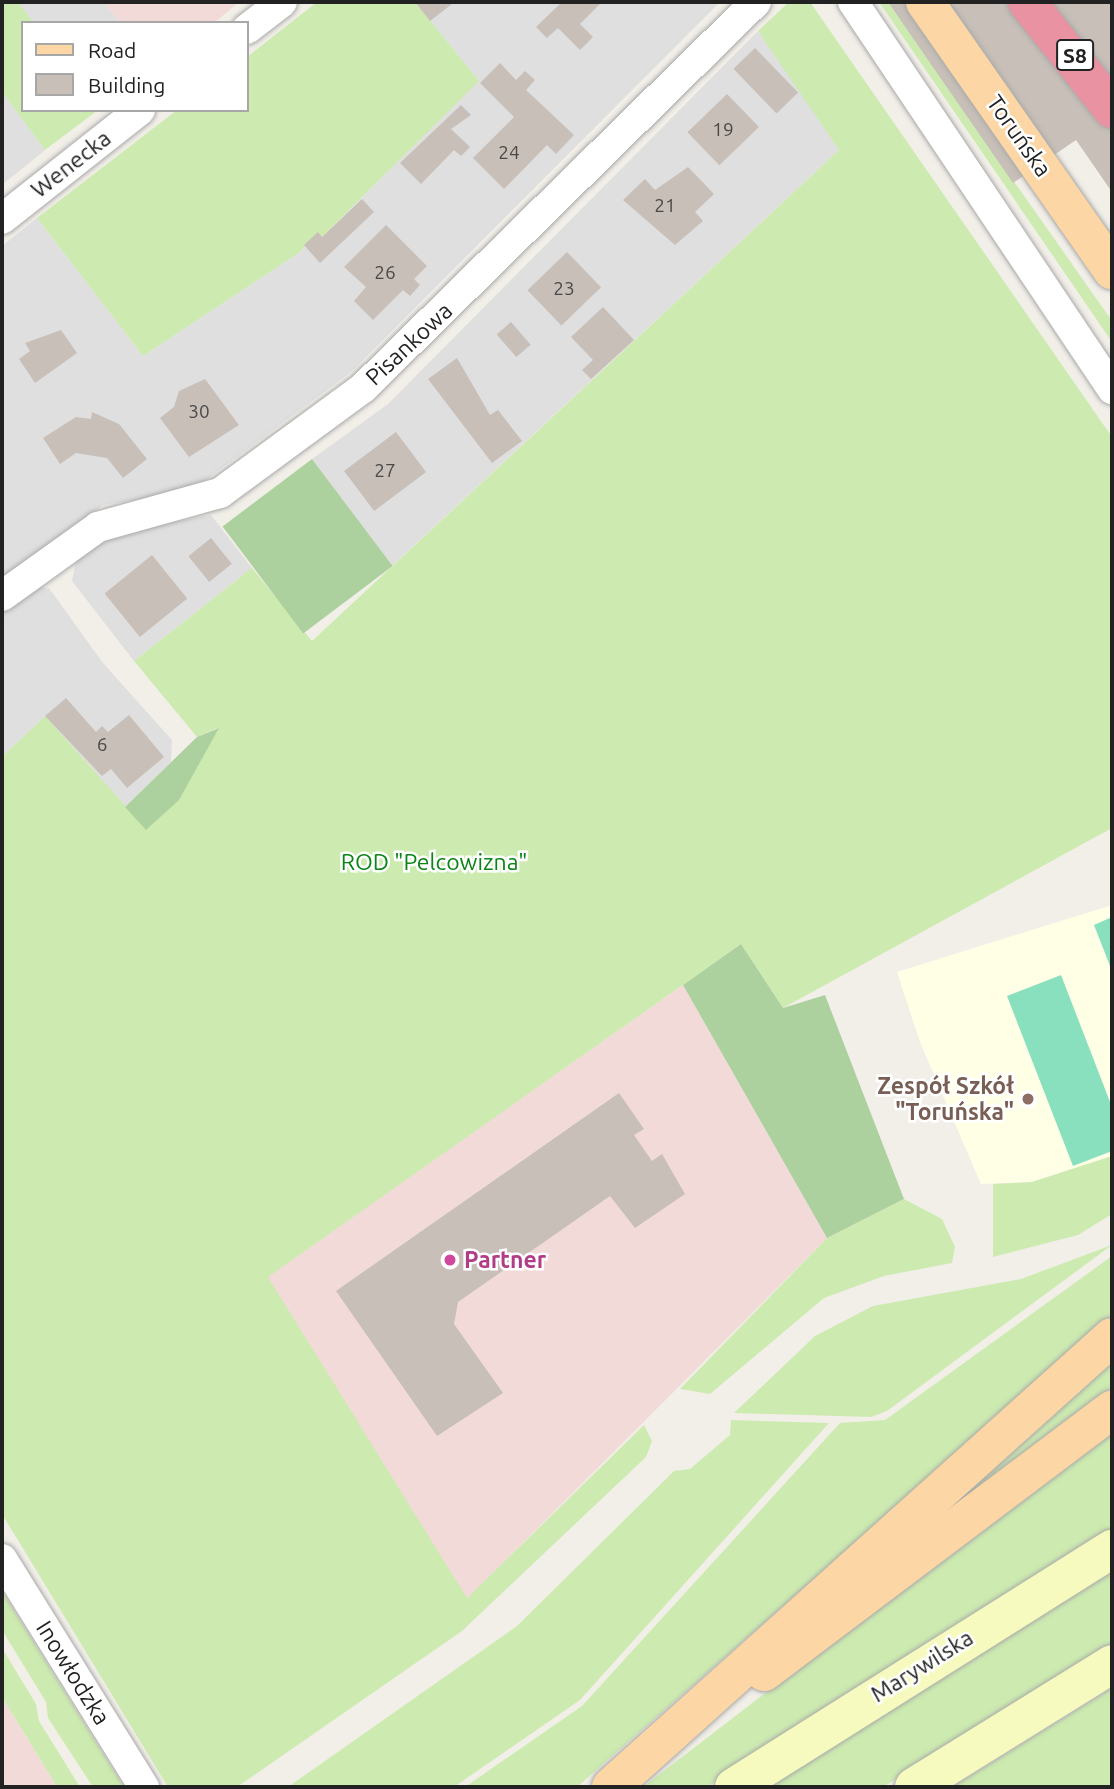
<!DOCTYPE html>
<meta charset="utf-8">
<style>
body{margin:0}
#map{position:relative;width:1114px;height:1789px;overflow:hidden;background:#f2efe9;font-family:Ubuntu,sans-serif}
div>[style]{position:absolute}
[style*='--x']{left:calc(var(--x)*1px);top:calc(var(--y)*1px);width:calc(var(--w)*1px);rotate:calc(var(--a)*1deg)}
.residential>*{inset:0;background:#e0dfdf}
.commercial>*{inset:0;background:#f2dad9}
.education>*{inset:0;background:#ffffe5}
.grass>*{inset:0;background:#cdebb0}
.forest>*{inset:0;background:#add19e;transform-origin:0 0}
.pitch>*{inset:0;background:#88e0be}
.building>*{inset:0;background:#c7bfb8;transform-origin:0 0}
.roads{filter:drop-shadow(0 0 2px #a9a9a9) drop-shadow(0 0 2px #a9a9a9)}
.minor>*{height:30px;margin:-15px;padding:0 15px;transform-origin:15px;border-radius:15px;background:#fff}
.secondary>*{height:38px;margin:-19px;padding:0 19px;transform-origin:19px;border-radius:19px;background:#f7fabf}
.primary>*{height:38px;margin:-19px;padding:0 19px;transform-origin:19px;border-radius:19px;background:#fcd6a4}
.motorway>*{height:38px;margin:-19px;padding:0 19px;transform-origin:19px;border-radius:19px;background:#e892a2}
.dots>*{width:19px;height:19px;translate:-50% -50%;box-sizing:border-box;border:4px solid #fff;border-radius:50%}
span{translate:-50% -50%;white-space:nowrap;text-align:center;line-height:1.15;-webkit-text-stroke:5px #fff;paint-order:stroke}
.number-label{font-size:19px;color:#4b4948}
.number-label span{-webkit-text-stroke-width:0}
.shield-label span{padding:2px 5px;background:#fff;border:2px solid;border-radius:5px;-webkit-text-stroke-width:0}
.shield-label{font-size:21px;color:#222;font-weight:700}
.street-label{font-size:23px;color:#222}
.park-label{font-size:23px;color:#0c8416}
.education-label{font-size:23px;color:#785e54;font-weight:700}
.right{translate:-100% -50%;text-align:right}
.hotel-label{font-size:23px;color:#b23c85;font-weight:700}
.left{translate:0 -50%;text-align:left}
.frame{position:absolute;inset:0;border:4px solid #222;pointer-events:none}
.legend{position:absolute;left:21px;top:21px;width:228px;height:91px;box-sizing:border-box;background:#fff;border:2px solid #a7a7a7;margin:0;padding:9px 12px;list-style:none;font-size:21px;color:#222}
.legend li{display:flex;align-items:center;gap:14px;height:35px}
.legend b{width:35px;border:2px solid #a7a7a7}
</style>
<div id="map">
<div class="residential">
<div style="clip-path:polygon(18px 2px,104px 2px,120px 23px,34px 23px)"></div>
<div style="clip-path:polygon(415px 2px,720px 2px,351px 372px,191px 491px,103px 505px,2px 581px,2px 246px,37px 218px,143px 356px,300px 252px,318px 232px,323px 237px,478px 80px)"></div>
<div style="clip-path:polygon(758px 31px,840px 149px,392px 566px,312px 459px,388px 404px)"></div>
<div style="clip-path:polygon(2px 92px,45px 150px,2px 185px)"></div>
<div style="clip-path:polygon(211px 515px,252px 568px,134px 661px,72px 581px,76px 561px,115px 533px)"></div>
<div style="clip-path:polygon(33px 587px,49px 588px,103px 663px,172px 740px,171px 762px,125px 807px,45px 716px,2px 757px,2px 611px)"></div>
</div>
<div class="commercial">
<div style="clip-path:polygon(104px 2px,239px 2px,214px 23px,120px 23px)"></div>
<div style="clip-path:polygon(683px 985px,827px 1238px,467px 1599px,267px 1277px)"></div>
<div style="clip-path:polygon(2px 1697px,25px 1735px,57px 1787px,2px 1787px)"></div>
</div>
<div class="education">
<div style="clip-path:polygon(1112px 905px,1112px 1156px,1032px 1182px,981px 1184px,920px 1042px,897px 972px)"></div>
</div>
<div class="grass">
<div style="clip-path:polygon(2px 2px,18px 2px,34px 23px,23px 23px,23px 110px,98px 110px,45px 150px,2px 92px)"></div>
<div style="clip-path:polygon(317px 2px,415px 2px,479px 81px,322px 237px,318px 232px,300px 252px,143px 356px,37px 218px,177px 110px,247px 110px,247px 57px)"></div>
<div style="clip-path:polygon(789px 2px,810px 2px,1112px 437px,1112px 828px,783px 1008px,741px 944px,268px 1277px,467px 1598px,644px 1425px,652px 1441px,646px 1457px,462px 1631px,237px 1787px,168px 1787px,2px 1514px,2px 757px,45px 716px,146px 829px,217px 728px,197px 737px,134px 661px,252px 568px,312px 641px,839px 150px,758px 31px)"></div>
<div style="clip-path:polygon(879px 2px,888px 2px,1112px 321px,1112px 342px)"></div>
<div style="clip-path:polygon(1112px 1156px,1112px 1214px,1078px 1235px,993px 1257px,993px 1184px,1032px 1182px)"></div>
<div style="clip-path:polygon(904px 1199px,942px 1219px,955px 1247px,952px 1263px,884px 1276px,824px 1298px,710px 1394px,680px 1389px,827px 1238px)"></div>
<div style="clip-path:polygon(1112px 1245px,887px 1411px,871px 1417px,734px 1413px,815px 1336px,873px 1306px,1021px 1279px)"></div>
<div style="clip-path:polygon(1112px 1256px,1112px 1317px,577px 1787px,465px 1787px,582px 1706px,840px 1423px,885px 1420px)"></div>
<div style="clip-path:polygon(1112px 1363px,1112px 1387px,933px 1525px,931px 1522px)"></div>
<div style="clip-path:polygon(731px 1420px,829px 1423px,580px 1700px,454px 1787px,288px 1787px,517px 1626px,674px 1471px,690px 1469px,730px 1435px)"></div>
<div style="clip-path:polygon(1112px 1427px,1112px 1530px,707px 1787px,643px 1787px)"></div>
<div style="clip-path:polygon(1112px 1569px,1112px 1645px,883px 1787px,764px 1787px)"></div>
<div style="clip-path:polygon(2px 1591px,124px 1787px,93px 1787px,48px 1718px,46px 1702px,2px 1630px)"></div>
<div style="clip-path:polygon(2px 1648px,36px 1704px,39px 1721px,80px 1787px,57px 1787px,2px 1697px)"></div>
<div style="clip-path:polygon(1112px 1688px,1112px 1787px,952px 1787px)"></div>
</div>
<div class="forest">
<div style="left:312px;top:459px;width:134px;height:112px;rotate:53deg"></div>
<div style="clip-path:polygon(219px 728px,179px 800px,146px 830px,125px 807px,197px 737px)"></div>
<div style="clip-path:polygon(741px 944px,783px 1008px,825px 995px,904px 1199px,827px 1238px,683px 985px)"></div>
</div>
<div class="pitch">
<div style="clip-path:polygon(1112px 917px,1112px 971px,1094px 925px)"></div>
<div style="clip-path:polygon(1061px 975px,1112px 1107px,1112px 1151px,1073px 1166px,1007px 996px)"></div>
</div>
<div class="building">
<div style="clip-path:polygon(415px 2px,450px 2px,452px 4px,430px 21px)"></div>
<div style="clip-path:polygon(562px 2px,602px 2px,580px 24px,593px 37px,580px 50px,558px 28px,547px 38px,536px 27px)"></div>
<div style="clip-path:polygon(888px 2px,1112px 2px,1112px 192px,1076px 140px,1013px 183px)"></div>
<div style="left:755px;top:48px;width:62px;height:30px;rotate:46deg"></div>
<div style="clip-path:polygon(500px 63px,516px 80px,525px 71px,535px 80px,526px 90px,574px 135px,556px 154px,547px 145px,504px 189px,473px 158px,514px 117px,480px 83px)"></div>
<div style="left:727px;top:94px;width:46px;height:55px;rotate:46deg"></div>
<div style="clip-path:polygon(461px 105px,471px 115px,451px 129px,470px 147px,461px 156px,454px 150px,421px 184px,400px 163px)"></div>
<div style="clip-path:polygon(688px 167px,714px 194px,695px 212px,703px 221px,675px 245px,623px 200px,645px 179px,655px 190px)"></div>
<div style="clip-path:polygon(362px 199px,374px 212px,320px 263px,304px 245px,318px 232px,322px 237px)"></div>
<div style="clip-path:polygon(386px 225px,427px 266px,414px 279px,420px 285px,410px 296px,403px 290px,373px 320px,354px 301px,366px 287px,344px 267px)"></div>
<div style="left:567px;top:252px;width:49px;height:55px;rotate:46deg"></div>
<div style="clip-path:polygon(603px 307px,634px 340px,591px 379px,582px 370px,593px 360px,571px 337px)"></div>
<div style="left:511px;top:322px;width:30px;height:19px;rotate:49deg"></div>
<div style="clip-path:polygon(61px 330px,77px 353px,35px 383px,19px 359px,30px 351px,25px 343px)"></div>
<div style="clip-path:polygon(457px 358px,490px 415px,498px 410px,522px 441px,492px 463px,428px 379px)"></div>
<div style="clip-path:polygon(205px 379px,239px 425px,189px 457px,160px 418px,174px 407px,179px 391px)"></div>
<div style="clip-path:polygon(92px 412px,119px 424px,147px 459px,123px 478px,107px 458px,76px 453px,60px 464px,43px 438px,76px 417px,91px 419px)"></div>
<div style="left:396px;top:432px;width:50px;height:65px;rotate:53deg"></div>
<div style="left:211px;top:538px;width:33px;height:29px;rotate:51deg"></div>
<div style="left:152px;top:555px;width:56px;height:61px;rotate:51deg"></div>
<div style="clip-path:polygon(66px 698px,96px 732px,102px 726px,108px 732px,129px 715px,164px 757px,127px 788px,111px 769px,102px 776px,45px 716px)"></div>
<div style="clip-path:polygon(619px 1093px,644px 1129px,634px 1135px,652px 1161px,662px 1154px,685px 1194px,635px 1228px,610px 1196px,458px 1302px,454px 1324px,503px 1393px,437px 1436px,336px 1291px)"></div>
</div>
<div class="roads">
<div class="minor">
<div style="--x:853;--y:2;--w:466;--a:56.2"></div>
<div style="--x:247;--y:29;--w:44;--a:-37.6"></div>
<div style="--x:2;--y:219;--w:176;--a:-38.3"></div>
<div style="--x:2;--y:596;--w:118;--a:-35.7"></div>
<div style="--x:98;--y:527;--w:127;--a:-15.6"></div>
<div style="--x:220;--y:493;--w:177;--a:-36.3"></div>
<div style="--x:363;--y:388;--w:551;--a:-44.49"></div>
<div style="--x:2;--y:1559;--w:269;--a:58.1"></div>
</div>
<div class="secondary">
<div style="--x:734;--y:1787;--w:447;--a:-32.2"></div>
<div style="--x:914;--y:1787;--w:233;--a:-31.8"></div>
</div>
<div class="primary">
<div style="--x:925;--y:2;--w:327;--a:55.1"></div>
<div style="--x:764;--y:1672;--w:436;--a:-37"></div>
<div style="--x:611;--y:1787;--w:673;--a:-41.93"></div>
</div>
<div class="motorway">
<div style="--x:1027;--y:2;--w:137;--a:51.5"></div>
</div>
</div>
<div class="dots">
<div style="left:1028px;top:1099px;background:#8d6e63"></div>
<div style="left:450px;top:1260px;background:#d1479c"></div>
</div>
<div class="number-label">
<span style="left:723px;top:130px">19</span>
<span style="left:509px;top:153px">24</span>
<span style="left:665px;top:206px">21</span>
<span style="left:385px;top:273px">26</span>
<span style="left:564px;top:289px">23</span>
<span style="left:199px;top:412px">30</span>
<span style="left:385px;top:471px">27</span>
<span style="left:102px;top:745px">6</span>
</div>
<div class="shield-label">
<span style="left:1075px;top:55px">S8</span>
</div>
<div class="street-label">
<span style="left:1019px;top:136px;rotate:55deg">Toruńska</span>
<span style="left:71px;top:164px;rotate:-38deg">Wenecka</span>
<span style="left:409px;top:344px;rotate:-43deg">Pisankowa</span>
<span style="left:922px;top:1666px;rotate:-32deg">Marywilska</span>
<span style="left:73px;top:1673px;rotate:58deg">Inowłodzka</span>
</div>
<div class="park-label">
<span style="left:434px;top:862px">ROD "Pelcowizna"</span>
</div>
<div class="education-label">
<span class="right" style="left:1014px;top:1099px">Zespół Szkół<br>"Toruńska"</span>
</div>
<div class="hotel-label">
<span class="left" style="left:464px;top:1260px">Partner</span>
</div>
<div class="frame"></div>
<ul class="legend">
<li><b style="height:9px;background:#fcd6a4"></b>Road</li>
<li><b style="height:19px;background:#c7bfb8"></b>Building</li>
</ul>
</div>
